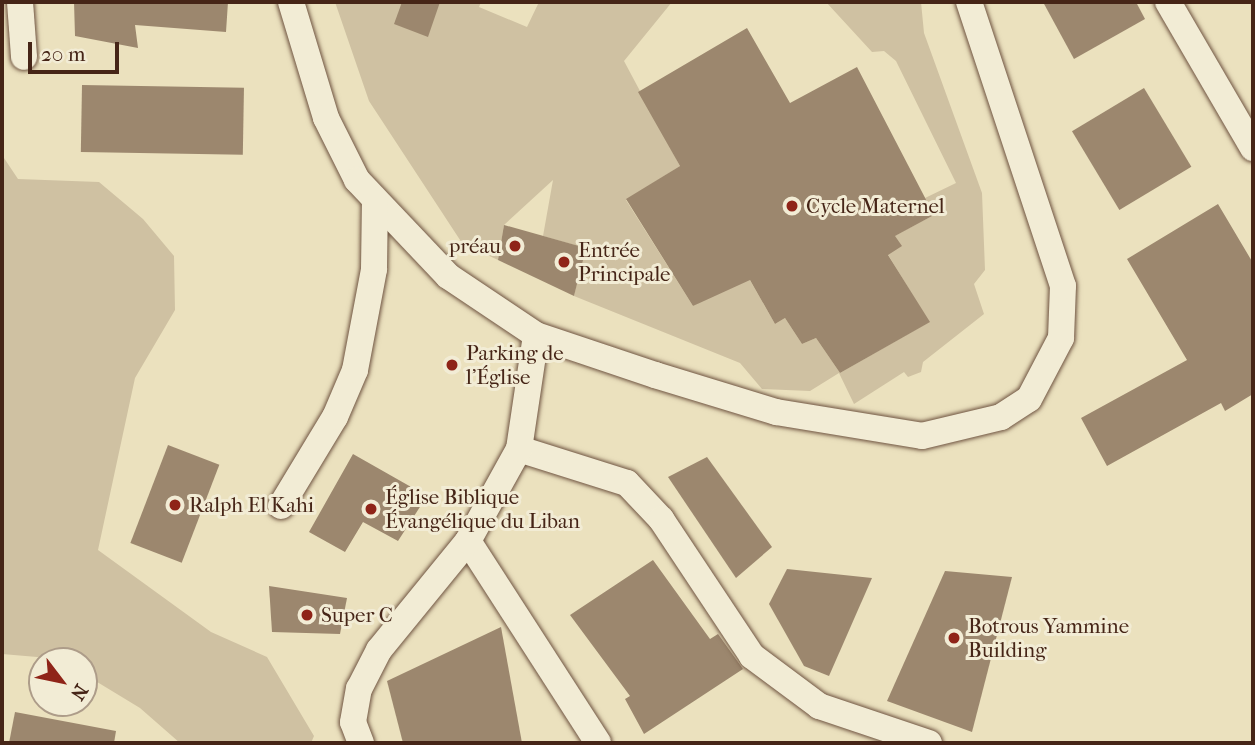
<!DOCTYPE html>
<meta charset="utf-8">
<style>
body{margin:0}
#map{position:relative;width:1255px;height:745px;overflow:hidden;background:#ebe1be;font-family:"IM FELL French Canon",serif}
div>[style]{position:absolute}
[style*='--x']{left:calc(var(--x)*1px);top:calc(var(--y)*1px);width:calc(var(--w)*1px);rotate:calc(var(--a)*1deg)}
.green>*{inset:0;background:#cfc1a2}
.building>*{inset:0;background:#9c876e;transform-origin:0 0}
.roads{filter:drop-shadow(0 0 2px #6f5441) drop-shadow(0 0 2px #6f5441)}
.minor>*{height:26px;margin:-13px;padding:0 13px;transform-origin:13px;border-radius:13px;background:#f2ecd5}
.dots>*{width:19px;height:19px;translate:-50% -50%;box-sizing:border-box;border:4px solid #f2ecd5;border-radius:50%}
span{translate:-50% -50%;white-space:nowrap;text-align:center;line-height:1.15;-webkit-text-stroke:6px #f2ecd5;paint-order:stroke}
.poi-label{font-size:21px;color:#462517}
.left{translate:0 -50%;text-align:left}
.right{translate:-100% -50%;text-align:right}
.frame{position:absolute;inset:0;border:4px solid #462517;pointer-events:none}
.north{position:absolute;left:28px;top:647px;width:70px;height:70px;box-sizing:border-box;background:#f2ecd5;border:2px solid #ad9c89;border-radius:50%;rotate:122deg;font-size:19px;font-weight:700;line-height:28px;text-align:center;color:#462517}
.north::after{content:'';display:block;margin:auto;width:24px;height:32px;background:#8f2418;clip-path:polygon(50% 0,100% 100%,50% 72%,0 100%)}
.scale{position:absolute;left:28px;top:42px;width:91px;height:32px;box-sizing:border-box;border:4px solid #462517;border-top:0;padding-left:9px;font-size:21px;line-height:24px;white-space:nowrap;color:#462517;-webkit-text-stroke:5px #f2ecd5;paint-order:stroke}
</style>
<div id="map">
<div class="green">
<div style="clip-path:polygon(335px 2px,481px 2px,479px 7px,527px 27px,539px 2px,672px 2px,624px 61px,680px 166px,626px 200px,693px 306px,747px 275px,775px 324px,785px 318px,802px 344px,816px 338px,840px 373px,929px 322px,881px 243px,934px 215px,925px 198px,956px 183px,896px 61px,884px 51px,872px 52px,826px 2px,921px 2px,924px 33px,982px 193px,985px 270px,974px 284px,984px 314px,923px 362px,921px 372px,908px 377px,904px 372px,854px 404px,839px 373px,810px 391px,762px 389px,740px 363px,574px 296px,585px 248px,543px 236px,553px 180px,504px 225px,498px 260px,462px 243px,369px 101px)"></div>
<div style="clip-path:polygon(2px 155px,18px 179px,99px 182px,143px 219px,174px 256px,175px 310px,135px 378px,98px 550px,211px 632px,267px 657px,314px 736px,311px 743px,180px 743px,140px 708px,84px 674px,84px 661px,2px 654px)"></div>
</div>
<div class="building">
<div style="clip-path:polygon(74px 2px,228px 2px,226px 32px,135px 25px,138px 48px,75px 36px)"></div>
<div style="clip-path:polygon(402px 2px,440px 2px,428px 37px,394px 24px)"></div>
<div style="clip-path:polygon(1043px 2px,1136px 2px,1145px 19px,1074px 59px)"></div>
<div style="clip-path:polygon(747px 28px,790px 103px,857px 67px,934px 215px,895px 236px,902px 246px,888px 255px,930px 322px,840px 373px,816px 338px,802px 344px,785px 318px,775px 324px,750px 280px,693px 306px,626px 199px,680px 166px,638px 92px)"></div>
<div style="left:82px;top:85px;width:162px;height:67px;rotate:1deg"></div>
<div style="left:1144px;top:88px;width:92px;height:84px;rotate:59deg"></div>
<div style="clip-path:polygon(1218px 204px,1253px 263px,1253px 394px,1225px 411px,1221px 403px,1107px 466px,1081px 418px,1187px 360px,1127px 259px)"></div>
<div style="clip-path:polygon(504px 225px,586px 248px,574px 296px,498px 260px)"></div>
<div style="left:168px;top:445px;width:55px;height:105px;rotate:21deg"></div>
<div style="clip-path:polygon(353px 454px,427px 496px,398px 541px,363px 522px,345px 552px,309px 532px)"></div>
<div style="clip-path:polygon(707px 457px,772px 547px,736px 578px,668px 477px)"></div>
<div style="clip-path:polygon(653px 560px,710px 639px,718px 634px,743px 669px,644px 734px,625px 699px,630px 696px,570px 615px)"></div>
<div style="clip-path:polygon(787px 569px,872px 578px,829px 676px,804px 666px,769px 604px)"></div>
<div style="clip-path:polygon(945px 571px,1012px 577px,972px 732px,887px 701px)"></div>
<div style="clip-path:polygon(269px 586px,347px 598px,340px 634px,272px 632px)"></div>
<div style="clip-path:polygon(501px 627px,522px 743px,403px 743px,387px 681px)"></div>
<div style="clip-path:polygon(15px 712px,116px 731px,114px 743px,9px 743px)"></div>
</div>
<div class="roads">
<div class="minor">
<div style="--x:20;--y:2;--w:55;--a:85.8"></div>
<div style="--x:291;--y:2;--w:121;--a:73.2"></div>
<div style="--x:326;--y:118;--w:69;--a:63.4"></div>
<div style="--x:357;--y:180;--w:132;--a:46.5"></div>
<div style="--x:448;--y:276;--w:106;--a:33.8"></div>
<div style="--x:536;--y:335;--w:126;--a:18.6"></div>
<div style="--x:655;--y:375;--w:127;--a:17"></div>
<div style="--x:776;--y:412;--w:148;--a:9.3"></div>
<div style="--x:922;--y:436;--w:81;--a:-13.5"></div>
<div style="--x:1001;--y:417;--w:33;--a:-33"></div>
<div style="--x:1029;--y:399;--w:69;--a:-62.3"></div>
<div style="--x:1061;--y:338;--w:52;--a:-87.8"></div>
<div style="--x:1063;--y:286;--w:299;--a:-108.3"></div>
<div style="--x:1168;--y:2;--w:169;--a:59.8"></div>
<div style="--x:519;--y:449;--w:113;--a:17.5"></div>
<div style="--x:627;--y:483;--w:50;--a:46.6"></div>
<div style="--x:661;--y:519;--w:164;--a:56.4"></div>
<div style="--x:752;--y:656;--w:84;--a:36.7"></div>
<div style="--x:819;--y:706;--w:116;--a:18.6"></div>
<div style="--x:281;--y:506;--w:104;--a:-58.8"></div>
<div style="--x:335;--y:417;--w:51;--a:-66.9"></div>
<div style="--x:355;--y:370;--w:103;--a:-79.3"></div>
<div style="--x:374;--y:269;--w:68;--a:-89.2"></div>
<div style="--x:468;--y:541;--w:240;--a:57.2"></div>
<div style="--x:361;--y:743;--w:22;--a:-111"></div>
<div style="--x:353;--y:722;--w:34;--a:-80"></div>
<div style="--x:359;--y:689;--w:44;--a:-62.9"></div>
<div style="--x:379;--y:650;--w:141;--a:-50.8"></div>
<div style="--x:468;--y:541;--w:105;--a:-61"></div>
<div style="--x:519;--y:449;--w:115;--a:-81.5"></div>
</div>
</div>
<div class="dots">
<div style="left:792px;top:206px;background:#8f2418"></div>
<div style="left:515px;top:246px;background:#8f2418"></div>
<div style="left:564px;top:262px;background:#8f2418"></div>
<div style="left:452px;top:365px;background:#8f2418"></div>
<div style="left:175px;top:505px;background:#8f2418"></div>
<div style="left:371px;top:509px;background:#8f2418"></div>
<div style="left:307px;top:615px;background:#8f2418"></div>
<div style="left:954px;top:638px;background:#8f2418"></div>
</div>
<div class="poi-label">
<span class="left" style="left:806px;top:206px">Cycle Maternel</span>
<span class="right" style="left:501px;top:246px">préau</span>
<span class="left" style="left:578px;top:262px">Entrée<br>Principale</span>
<span class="left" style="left:466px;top:365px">Parking de<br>l'Église</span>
<span class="left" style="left:385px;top:509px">Église Biblique<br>Évangélique du Liban</span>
<span class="left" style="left:189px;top:505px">Ralph El Kahi</span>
<span class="left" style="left:321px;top:615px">Super C</span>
<span class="left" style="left:968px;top:638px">Botrous Yammine<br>Building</span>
</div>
<div class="frame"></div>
<div class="north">N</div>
<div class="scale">20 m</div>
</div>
